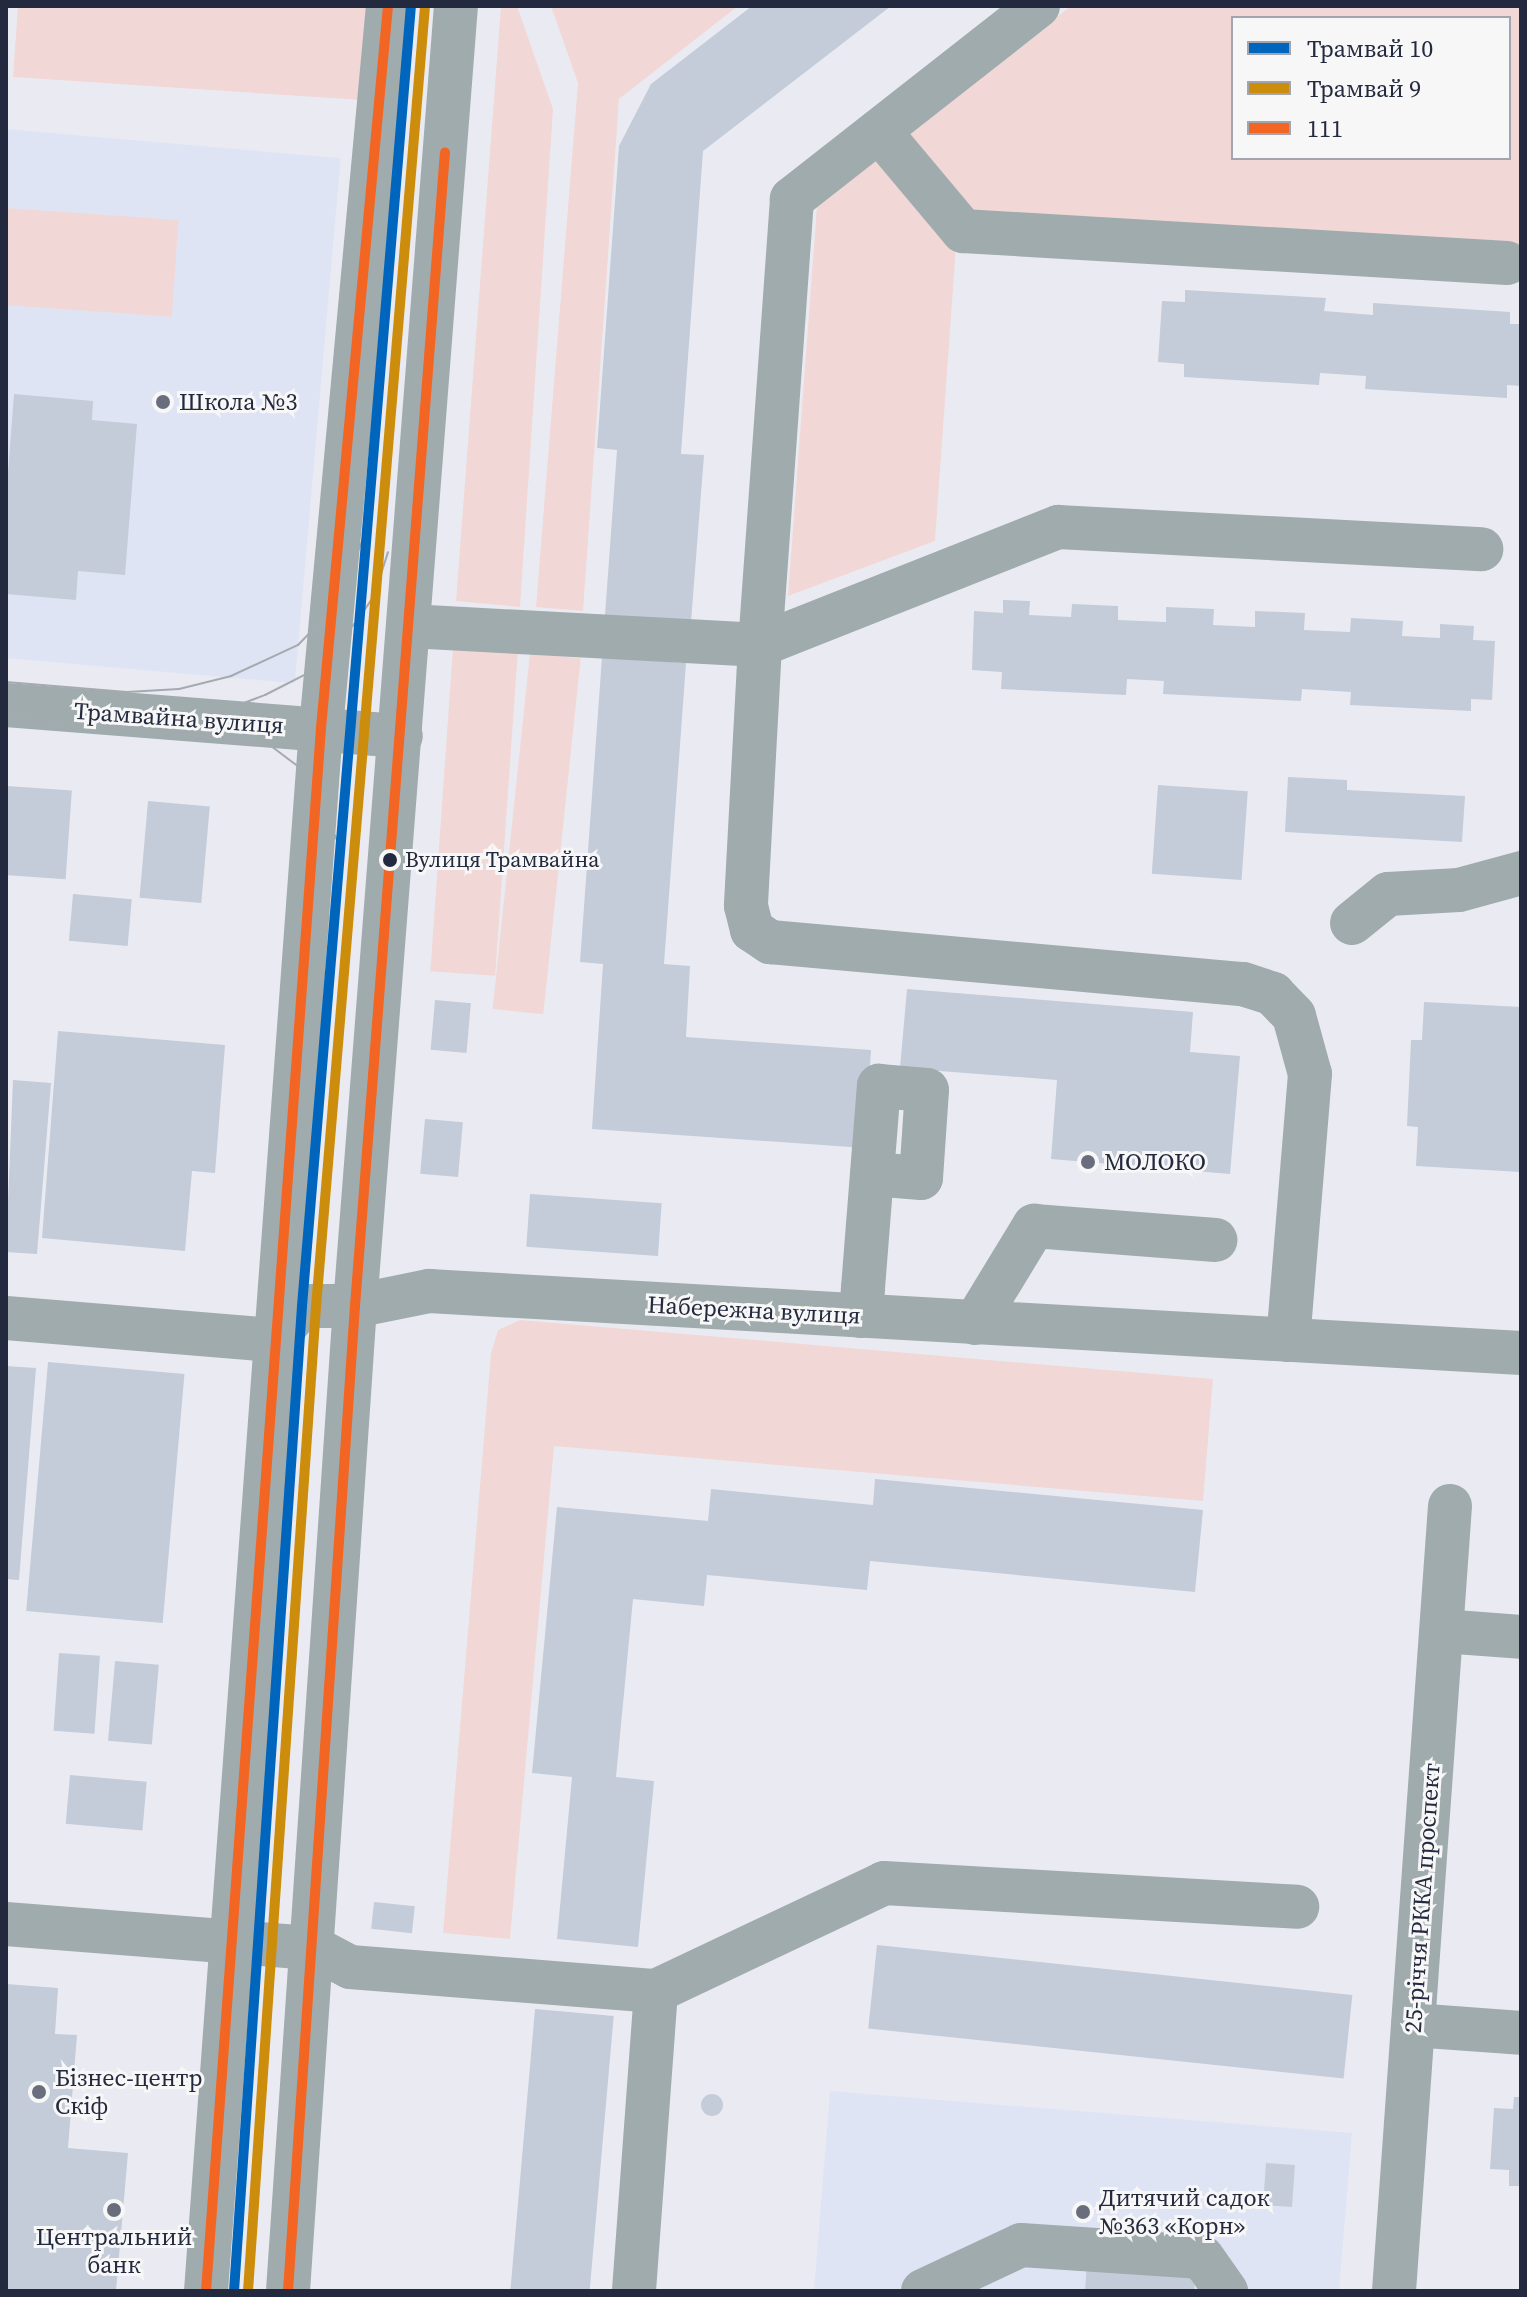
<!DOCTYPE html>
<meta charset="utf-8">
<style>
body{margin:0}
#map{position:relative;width:1527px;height:2297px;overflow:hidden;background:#eaebf2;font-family:"Source Serif 4",serif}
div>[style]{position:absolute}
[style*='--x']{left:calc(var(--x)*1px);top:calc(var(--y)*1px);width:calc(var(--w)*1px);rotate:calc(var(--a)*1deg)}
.built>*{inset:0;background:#dfe4f5;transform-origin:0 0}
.green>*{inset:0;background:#f1d8d6;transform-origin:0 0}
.building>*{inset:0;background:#c3ccd8;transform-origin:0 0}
.round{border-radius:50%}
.minor>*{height:44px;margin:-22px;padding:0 22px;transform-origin:22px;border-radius:22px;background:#a0abae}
.tram>*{height:2px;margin:-1px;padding:0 1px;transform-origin:1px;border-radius:1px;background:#a4aaaf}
.bus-1>*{height:10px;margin:-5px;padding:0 5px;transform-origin:5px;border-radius:5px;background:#f26522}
.tram-1>*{height:10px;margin:-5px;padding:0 5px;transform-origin:5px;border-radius:5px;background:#0065bd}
.tram-2>*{height:10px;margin:-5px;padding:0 5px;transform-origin:5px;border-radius:5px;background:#cd8d0c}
.dots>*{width:22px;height:22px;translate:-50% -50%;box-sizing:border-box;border:4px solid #f7f7f7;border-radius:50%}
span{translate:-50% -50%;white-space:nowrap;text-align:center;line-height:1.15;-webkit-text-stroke:6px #f7f7f7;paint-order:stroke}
.bus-label{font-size:22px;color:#23293e}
.left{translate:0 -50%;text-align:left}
.poi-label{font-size:24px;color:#23293e}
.street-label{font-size:24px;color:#23293e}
.frame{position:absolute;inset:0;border:8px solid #23293e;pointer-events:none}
.legend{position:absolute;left:1231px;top:16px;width:280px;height:144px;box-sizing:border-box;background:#f7f7f7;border:2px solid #a2a5ad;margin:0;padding:10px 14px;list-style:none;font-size:24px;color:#23293e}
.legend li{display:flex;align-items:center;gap:16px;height:40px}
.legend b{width:40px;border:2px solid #a2a5ad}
</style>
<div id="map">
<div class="built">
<div style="left:6px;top:129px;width:336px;height:527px;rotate:5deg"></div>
<div style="clip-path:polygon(830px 2091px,1352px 2133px,1339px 2291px,814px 2291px)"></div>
</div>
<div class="green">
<div style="clip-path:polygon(18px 6px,383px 6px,377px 101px,13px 77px)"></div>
<div style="clip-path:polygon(501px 6px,517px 6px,553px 109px,520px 607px,456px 601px)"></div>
<div style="clip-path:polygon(551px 6px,738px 6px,619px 99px,583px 611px,536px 607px,578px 83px)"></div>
<div style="clip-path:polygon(evenodd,1071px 6px,1521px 6px,1521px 249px,968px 216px,902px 139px,1071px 6px,1233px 18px,1509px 18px,1509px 158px,1233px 158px,1233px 18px)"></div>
<div style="clip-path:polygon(882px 154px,956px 246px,935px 541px,788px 596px,817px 206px)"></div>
<div style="left:6px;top:208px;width:173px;height:97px;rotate:4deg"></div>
<div style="left:453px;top:647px;width:65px;height:325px;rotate:4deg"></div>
<div style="left:530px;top:653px;width:51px;height:358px;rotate:6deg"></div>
<div style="clip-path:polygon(520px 1320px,1213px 1379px,1203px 1501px,554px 1446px,510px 1939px,443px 1933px,491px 1353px,498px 1330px)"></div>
</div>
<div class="building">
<div style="clip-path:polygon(752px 6px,891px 6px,703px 151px,681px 454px,704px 455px,691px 622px,605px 615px,617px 450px,597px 448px,619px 146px,651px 84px)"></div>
<div style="clip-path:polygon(1185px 290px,1326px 298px,1324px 311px,1373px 315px,1373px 303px,1510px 312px,1510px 324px,1521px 324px,1521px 386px,1507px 385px,1507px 398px,1365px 389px,1366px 376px,1320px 373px,1319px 385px,1184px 377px,1184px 364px,1158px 362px,1162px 301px,1185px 302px)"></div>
<div style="clip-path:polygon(14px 394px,93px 401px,92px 420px,137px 424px,125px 575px,78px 571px,76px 600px,6px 594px,6px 499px)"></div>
<div style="clip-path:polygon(1003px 600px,1030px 601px,1029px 615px,1071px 617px,1072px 604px,1118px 606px,1118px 620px,1166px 622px,1166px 607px,1214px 609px,1213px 625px,1255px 627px,1255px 611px,1305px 613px,1304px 630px,1350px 632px,1351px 618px,1403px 621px,1402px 636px,1440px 638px,1440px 624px,1474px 626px,1473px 640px,1495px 641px,1492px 700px,1471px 699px,1471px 711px,1350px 705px,1351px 692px,1302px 689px,1301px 701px,1163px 694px,1164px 681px,1127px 679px,1126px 695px,1001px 689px,1002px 672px,972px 670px,974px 611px,1003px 613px)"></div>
<div style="clip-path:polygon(602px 657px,686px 663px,664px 964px,690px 966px,686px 1037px,871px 1050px,865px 1148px,592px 1129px,603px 964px,580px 962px)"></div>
<div style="clip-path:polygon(1288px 777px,1347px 780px,1347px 790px,1465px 796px,1462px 842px,1285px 832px)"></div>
<div style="left:1158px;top:785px;width:90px;height:89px;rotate:4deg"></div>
<div style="left:7px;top:786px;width:65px;height:89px;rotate:4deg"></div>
<div style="left:148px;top:801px;width:62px;height:97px;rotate:5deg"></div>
<div style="left:73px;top:894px;width:59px;height:47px;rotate:5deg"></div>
<div style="clip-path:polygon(907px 989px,1193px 1012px,1190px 1052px,1240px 1056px,1230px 1174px,1051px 1159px,1057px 1080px,900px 1068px)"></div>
<div style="left:435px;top:1000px;width:36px;height:50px;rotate:5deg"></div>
<div style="clip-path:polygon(1424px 1002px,1521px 1007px,1521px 1172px,1416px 1166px,1418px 1127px,1407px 1126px,1411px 1040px,1422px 1040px)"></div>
<div style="clip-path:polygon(58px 1031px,225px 1045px,215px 1173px,192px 1171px,185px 1251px,42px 1238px)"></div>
<div style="clip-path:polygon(13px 1080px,51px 1083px,37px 1254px,6px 1252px)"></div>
<div style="left:425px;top:1119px;width:38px;height:55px;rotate:5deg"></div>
<div style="left:530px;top:1194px;width:132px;height:53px;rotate:4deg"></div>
<div style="left:48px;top:1362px;width:137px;height:250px;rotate:5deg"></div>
<div style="clip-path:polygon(6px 1366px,36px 1368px,19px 1580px,6px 1579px)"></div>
<div style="clip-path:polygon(875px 1479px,1203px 1510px,1195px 1592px,870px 1561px,867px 1590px,707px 1575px,704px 1606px,633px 1599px,616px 1777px,654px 1781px,638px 1947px,557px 1939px,572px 1777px,532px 1773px,557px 1507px,708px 1521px,711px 1489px,873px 1505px)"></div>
<div style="left:59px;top:1653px;width:41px;height:78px;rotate:4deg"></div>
<div style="left:115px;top:1661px;width:44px;height:80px;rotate:5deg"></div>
<div style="left:70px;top:1775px;width:77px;height:49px;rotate:5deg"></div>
<div style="left:374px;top:1902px;width:41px;height:27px;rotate:6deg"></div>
<div style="left:877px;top:1945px;width:478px;height:84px;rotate:6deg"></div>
<div style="clip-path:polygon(6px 1984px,58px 1988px,55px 2034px,77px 2035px,68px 2148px,128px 2153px,116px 2291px,6px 2291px)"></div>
<div style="left:535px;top:2009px;width:79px;height:283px;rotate:5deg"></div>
<div class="round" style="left:701px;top:2094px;width:22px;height:22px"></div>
<div style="clip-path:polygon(1514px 2097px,1521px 2097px,1521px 2186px,1509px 2186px,1509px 2170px,1490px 2169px,1494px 2108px,1513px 2109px)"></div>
<div style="left:1266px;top:2163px;width:29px;height:42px;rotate:4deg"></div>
<div style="clip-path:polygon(1087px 2263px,1196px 2271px,1194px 2291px,1085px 2291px)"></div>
</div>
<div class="minor">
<div style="--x:1038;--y:6;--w:313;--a:141.9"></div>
<div style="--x:792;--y:199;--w:447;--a:94.1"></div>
<div style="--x:760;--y:645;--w:321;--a:-21.6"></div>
<div style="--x:1058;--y:527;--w:424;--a:3"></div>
<div style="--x:879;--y:131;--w:131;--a:50"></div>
<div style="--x:963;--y:231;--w:545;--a:3.37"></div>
<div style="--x:409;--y:626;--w:352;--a:3.1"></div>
<div style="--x:760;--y:645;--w:261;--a:93.1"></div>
<div style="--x:746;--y:906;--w:25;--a:76"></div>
<div style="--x:752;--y:930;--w:22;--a:34"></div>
<div style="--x:770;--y:942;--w:475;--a:5.1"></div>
<div style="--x:1243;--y:984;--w:32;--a:18"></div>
<div style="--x:1273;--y:994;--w:30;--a:46"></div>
<div style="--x:1294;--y:1016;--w:60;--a:74.6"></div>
<div style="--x:1310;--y:1074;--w:267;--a:94.7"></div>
<div style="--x:6;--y:705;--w:396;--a:4.5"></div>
<div style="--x:1352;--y:923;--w:46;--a:-38.9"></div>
<div style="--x:1388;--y:894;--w:71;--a:-3.2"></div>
<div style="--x:1459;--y:890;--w:64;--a:-15.3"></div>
<div style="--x:861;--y:1316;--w:28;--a:-86"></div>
<div style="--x:863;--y:1288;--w:203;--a:-85.5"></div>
<div style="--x:879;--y:1086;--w:48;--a:4.8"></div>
<div style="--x:927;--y:1090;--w:88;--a:93.9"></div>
<div style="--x:921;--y:1178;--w:49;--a:-175.3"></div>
<div style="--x:6;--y:1318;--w:269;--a:4.7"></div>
<div style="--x:274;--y:1340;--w:44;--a:-50.5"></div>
<div style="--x:302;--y:1306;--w:53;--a:0"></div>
<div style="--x:355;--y:1306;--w:76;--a:-11.5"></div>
<div style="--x:429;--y:1291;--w:1094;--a:3.25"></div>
<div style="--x:975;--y:1323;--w:114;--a:-58.7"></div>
<div style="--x:1034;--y:1226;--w:182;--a:4.4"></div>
<div style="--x:1442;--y:1631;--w:79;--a:4.3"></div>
<div style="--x:6;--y:1924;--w:309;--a:4.5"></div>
<div style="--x:314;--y:1948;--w:41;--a:27.8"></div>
<div style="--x:350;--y:1967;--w:307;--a:4.5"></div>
<div style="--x:656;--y:1991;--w:301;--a:94.2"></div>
<div style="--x:656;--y:1991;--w:252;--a:-25.3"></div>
<div style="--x:884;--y:1883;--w:414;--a:3.3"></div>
<div style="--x:1413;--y:2025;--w:108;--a:4.2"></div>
<div style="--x:206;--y:2291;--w:1567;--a:-85.79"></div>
<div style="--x:321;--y:728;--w:725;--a:-84.7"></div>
<div style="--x:288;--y:2291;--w:987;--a:-86.11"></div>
<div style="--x:355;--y:1306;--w:1304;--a:-85.56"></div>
<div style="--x:923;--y:2291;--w:108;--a:-25.1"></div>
<div style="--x:1021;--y:2245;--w:181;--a:3.8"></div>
<div style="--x:1202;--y:2257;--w:42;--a:54.8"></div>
<div style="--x:1394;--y:2291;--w:787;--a:-85.92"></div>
</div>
<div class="tram">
<div style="--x:6;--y:682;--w:121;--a:4.7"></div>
<div style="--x:127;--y:692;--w:52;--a:-3.3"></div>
<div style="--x:179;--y:689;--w:54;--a:-14"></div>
<div style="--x:231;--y:676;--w:74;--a:-24.8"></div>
<div style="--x:298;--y:645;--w:49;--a:-45.8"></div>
<div style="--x:332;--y:610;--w:80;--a:-66.3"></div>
<div style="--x:6;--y:718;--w:112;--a:4.6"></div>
<div style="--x:118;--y:727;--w:84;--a:-5.4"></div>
<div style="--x:202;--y:719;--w:67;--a:-20.9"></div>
<div style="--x:265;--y:695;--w:51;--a:-27.1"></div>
<div style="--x:310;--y:672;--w:69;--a:-47.3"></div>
<div style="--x:357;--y:621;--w:30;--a:-56"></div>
<div style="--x:374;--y:596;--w:46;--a:-72.3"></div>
<div style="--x:162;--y:731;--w:110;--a:7.8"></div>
<div style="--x:271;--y:746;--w:35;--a:37"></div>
<div style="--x:299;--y:767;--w:30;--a:56"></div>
<div style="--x:316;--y:792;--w:58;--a:66.5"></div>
</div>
<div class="bus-1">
<div style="--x:206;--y:2291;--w:1567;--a:-85.79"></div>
<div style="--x:321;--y:728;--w:725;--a:-84.7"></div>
<div style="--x:288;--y:2291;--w:987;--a:-86.11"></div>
<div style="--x:355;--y:1306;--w:1157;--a:-85.54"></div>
</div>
<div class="tram-1">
<div style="--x:234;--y:2291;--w:987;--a:-86.05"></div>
<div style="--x:302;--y:1306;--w:1305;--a:-85.21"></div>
</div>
<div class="tram-2">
<div style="--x:248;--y:2291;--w:986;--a:-86.05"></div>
<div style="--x:316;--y:1307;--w:1305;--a:-85.21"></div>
</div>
<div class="dots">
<div style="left:163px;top:402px;background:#696d7d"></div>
<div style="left:390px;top:860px;background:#23293e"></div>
<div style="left:1088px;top:1162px;background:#696d7d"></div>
<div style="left:39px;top:2092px;background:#696d7d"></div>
<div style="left:114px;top:2210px;background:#696d7d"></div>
<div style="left:1083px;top:2212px;background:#696d7d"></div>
</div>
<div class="bus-label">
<span class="left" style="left:405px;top:860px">Вулиця Трамвайна</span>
</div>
<div class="poi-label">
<span class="left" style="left:179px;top:402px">Школа №3</span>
<span class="left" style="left:1104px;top:1162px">МОЛОКО</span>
<span class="left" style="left:55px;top:2092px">Бізнес-центр<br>Скіф</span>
<span class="left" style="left:1099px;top:2212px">Дитячий садок<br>№363 «Корн»</span>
<span style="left:114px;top:2251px">Центральний<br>банк</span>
</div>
<div class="street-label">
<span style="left:179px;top:718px;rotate:4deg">Трамвайна вулиця</span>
<span style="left:754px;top:1310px;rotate:3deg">Набережна вулиця</span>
<span style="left:1422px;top:1898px;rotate:-86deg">25-річчя РККА проспект</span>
</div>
<div class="frame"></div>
<ul class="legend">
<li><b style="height:10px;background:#0065bd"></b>Трамвай 10</li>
<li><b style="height:10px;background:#cd8d0c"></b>Трамвай 9</li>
<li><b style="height:10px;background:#f26522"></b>111</li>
</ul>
</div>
